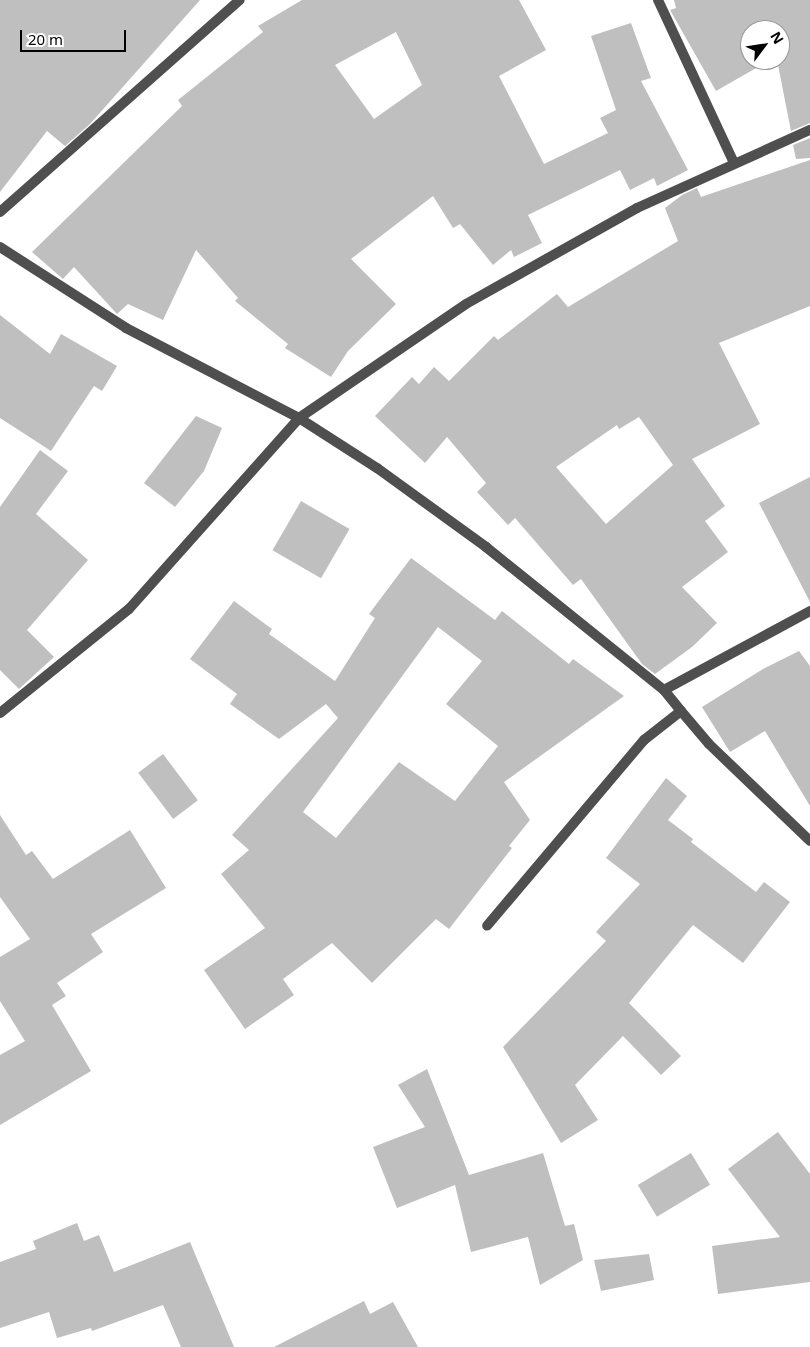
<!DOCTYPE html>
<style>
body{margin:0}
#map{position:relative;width:810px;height:1347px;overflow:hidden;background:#fff;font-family:"Noto Sans",sans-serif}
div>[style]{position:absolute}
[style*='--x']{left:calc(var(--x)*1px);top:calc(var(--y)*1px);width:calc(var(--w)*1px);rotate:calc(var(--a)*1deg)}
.building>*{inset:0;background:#bfbfbf;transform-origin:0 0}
.street>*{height:10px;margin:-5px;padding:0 5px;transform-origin:5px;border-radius:5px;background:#4f4f4f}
span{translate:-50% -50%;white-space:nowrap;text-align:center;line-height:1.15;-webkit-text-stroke:5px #fff;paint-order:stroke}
.north{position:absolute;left:740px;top:20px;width:50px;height:50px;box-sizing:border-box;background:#fff;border:1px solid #999;border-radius:50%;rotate:59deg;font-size:14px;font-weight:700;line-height:20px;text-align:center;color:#000}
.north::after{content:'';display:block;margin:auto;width:18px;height:22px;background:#000;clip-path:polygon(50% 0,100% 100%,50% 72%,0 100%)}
.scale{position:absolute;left:20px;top:30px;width:106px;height:22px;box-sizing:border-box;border:2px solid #000;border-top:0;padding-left:6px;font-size:15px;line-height:18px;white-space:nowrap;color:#000;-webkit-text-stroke:4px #fff;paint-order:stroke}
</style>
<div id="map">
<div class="building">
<div style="clip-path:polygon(0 0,200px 0,90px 124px,65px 146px,47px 131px,0 192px)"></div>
<div style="clip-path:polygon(evenodd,302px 0,519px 0,546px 50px,499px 76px,544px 164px,608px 133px,600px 118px,616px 110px,591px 36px,631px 23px,651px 78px,641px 81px,688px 170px,657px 186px,654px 178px,630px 190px,620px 170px,528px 215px,542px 243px,514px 257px,511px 250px,493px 265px,460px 224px,453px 228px,433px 196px,351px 259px,396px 304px,348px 351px,331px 377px,285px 348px,288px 344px,235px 301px,238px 298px,196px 250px,163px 320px,128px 304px,117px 314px,74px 267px,63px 279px,32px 252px,182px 106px,178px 100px,263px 32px,258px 26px,302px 0,396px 32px,422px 85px,374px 119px,335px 65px,396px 32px)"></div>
<div style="clip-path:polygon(674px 0,810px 0,810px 123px,791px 131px,777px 60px,780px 60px,780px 30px,750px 30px,750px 60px,770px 60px,716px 91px,670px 10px,676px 8px)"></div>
<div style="clip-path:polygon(810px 138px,810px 158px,796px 159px,793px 145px)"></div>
<div style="clip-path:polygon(evenodd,810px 160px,810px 306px,719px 343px,760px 424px,692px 459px,725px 506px,705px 521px,728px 552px,682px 587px,717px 623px,692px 647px,655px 674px,642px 664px,581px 579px,573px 585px,515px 518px,508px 525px,477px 492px,486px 483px,447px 437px,425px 463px,375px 416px,412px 377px,419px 384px,434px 367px,449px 381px,494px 336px,498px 340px,557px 294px,568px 307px,678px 241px,665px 208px,682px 195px,697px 188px,701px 197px,810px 160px,639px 417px,673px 465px,606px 524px,556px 467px,617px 425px,619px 429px,639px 417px)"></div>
<div style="clip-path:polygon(0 315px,50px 354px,61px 334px,117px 366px,102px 391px,94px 386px,51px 451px,0 418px)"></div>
<div style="clip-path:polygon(196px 416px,222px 428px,204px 471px,175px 507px,144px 483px)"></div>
<div style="clip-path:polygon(40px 450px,68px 471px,36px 514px,88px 560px,27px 630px,54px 657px,19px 689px,0 670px,0 507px)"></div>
<div style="clip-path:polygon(810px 477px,810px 602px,759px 503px)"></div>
<div style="left:301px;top:501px;width:56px;height:57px;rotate:30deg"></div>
<div style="clip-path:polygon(evenodd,411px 558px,495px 620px,502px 611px,569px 664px,573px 659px,624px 696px,504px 782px,530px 820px,509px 846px,512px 848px,449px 929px,436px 919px,372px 983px,332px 943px,283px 979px,294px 995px,245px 1029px,204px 970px,265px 928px,221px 874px,249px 850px,232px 835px,338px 718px,326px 704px,279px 739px,230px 704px,237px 694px,190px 659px,234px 601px,272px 629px,269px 634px,335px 681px,375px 618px,369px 614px,411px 558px,438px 627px,482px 661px,446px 704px,498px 746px,455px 801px,399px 762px,336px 838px,303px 812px,438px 627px)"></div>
<div style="clip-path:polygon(799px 651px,810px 666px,810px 806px,765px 731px,730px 752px,702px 707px,763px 669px)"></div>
<div style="left:163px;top:754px;width:58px;height:31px;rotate:53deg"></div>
<div style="clip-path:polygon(666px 778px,687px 796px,668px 820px,693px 839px,691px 842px,756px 892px,764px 882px,790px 902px,743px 963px,693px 925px,629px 1003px,681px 1056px,661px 1075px,623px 1036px,575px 1085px,598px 1120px,561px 1143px,503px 1047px,606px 941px,596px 932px,640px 884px,606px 858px)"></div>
<div style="clip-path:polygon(0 815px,26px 855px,32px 851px,53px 879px,130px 830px,166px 888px,91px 934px,103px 952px,57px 983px,66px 996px,52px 1005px,91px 1071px,0 1125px,0 1055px,25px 1041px,0 1001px,0 957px,30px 939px,0 897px)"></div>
<div style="clip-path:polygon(427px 1069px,469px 1175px,543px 1153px,565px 1226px,574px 1224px,583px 1260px,540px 1285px,528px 1237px,471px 1252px,455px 1185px,397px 1208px,373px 1147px,425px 1127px,398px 1085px)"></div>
<div style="clip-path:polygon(778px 1132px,810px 1174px,810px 1282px,718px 1294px,712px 1246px,780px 1237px,728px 1169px)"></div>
<div style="left:691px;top:1153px;width:37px;height:62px;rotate:59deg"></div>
<div style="clip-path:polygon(77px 1223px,84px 1241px,99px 1235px,114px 1272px,190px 1242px,234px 1347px,181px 1347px,163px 1305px,92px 1331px,91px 1328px,57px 1338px,49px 1312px,0 1328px,0 1262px,36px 1249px,33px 1241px)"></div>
<div style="clip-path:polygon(649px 1254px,654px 1280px,601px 1291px,594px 1260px)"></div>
<div style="clip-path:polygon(364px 1301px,370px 1314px,393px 1302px,418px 1347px,274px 1347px)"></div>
</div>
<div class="street">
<div style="--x:658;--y:0;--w:180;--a:65"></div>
<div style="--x:0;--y:212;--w:320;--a:-41.5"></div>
<div style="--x:0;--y:247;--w:150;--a:32.7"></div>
<div style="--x:126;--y:328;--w:195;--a:27.5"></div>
<div style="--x:299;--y:418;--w:93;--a:32.7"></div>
<div style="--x:377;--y:468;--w:135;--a:35.9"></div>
<div style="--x:486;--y:547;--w:228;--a:38.8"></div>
<div style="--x:664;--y:690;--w:27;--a:51"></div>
<div style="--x:681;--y:711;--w:47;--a:141.9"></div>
<div style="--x:644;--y:740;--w:243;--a:130.2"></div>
<div style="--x:664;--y:690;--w:166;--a:-28.4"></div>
<div style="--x:681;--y:711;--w:43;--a:49.7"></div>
<div style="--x:709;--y:744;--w:140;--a:43.8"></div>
<div style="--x:0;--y:713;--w:166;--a:-38.9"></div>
<div style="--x:129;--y:609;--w:256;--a:-48.3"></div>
<div style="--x:299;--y:418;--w:202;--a:-34.3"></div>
<div style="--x:466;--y:304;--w:196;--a:-29.3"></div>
<div style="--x:637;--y:208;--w:190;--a:-24.3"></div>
</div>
<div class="north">N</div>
<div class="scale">20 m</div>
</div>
